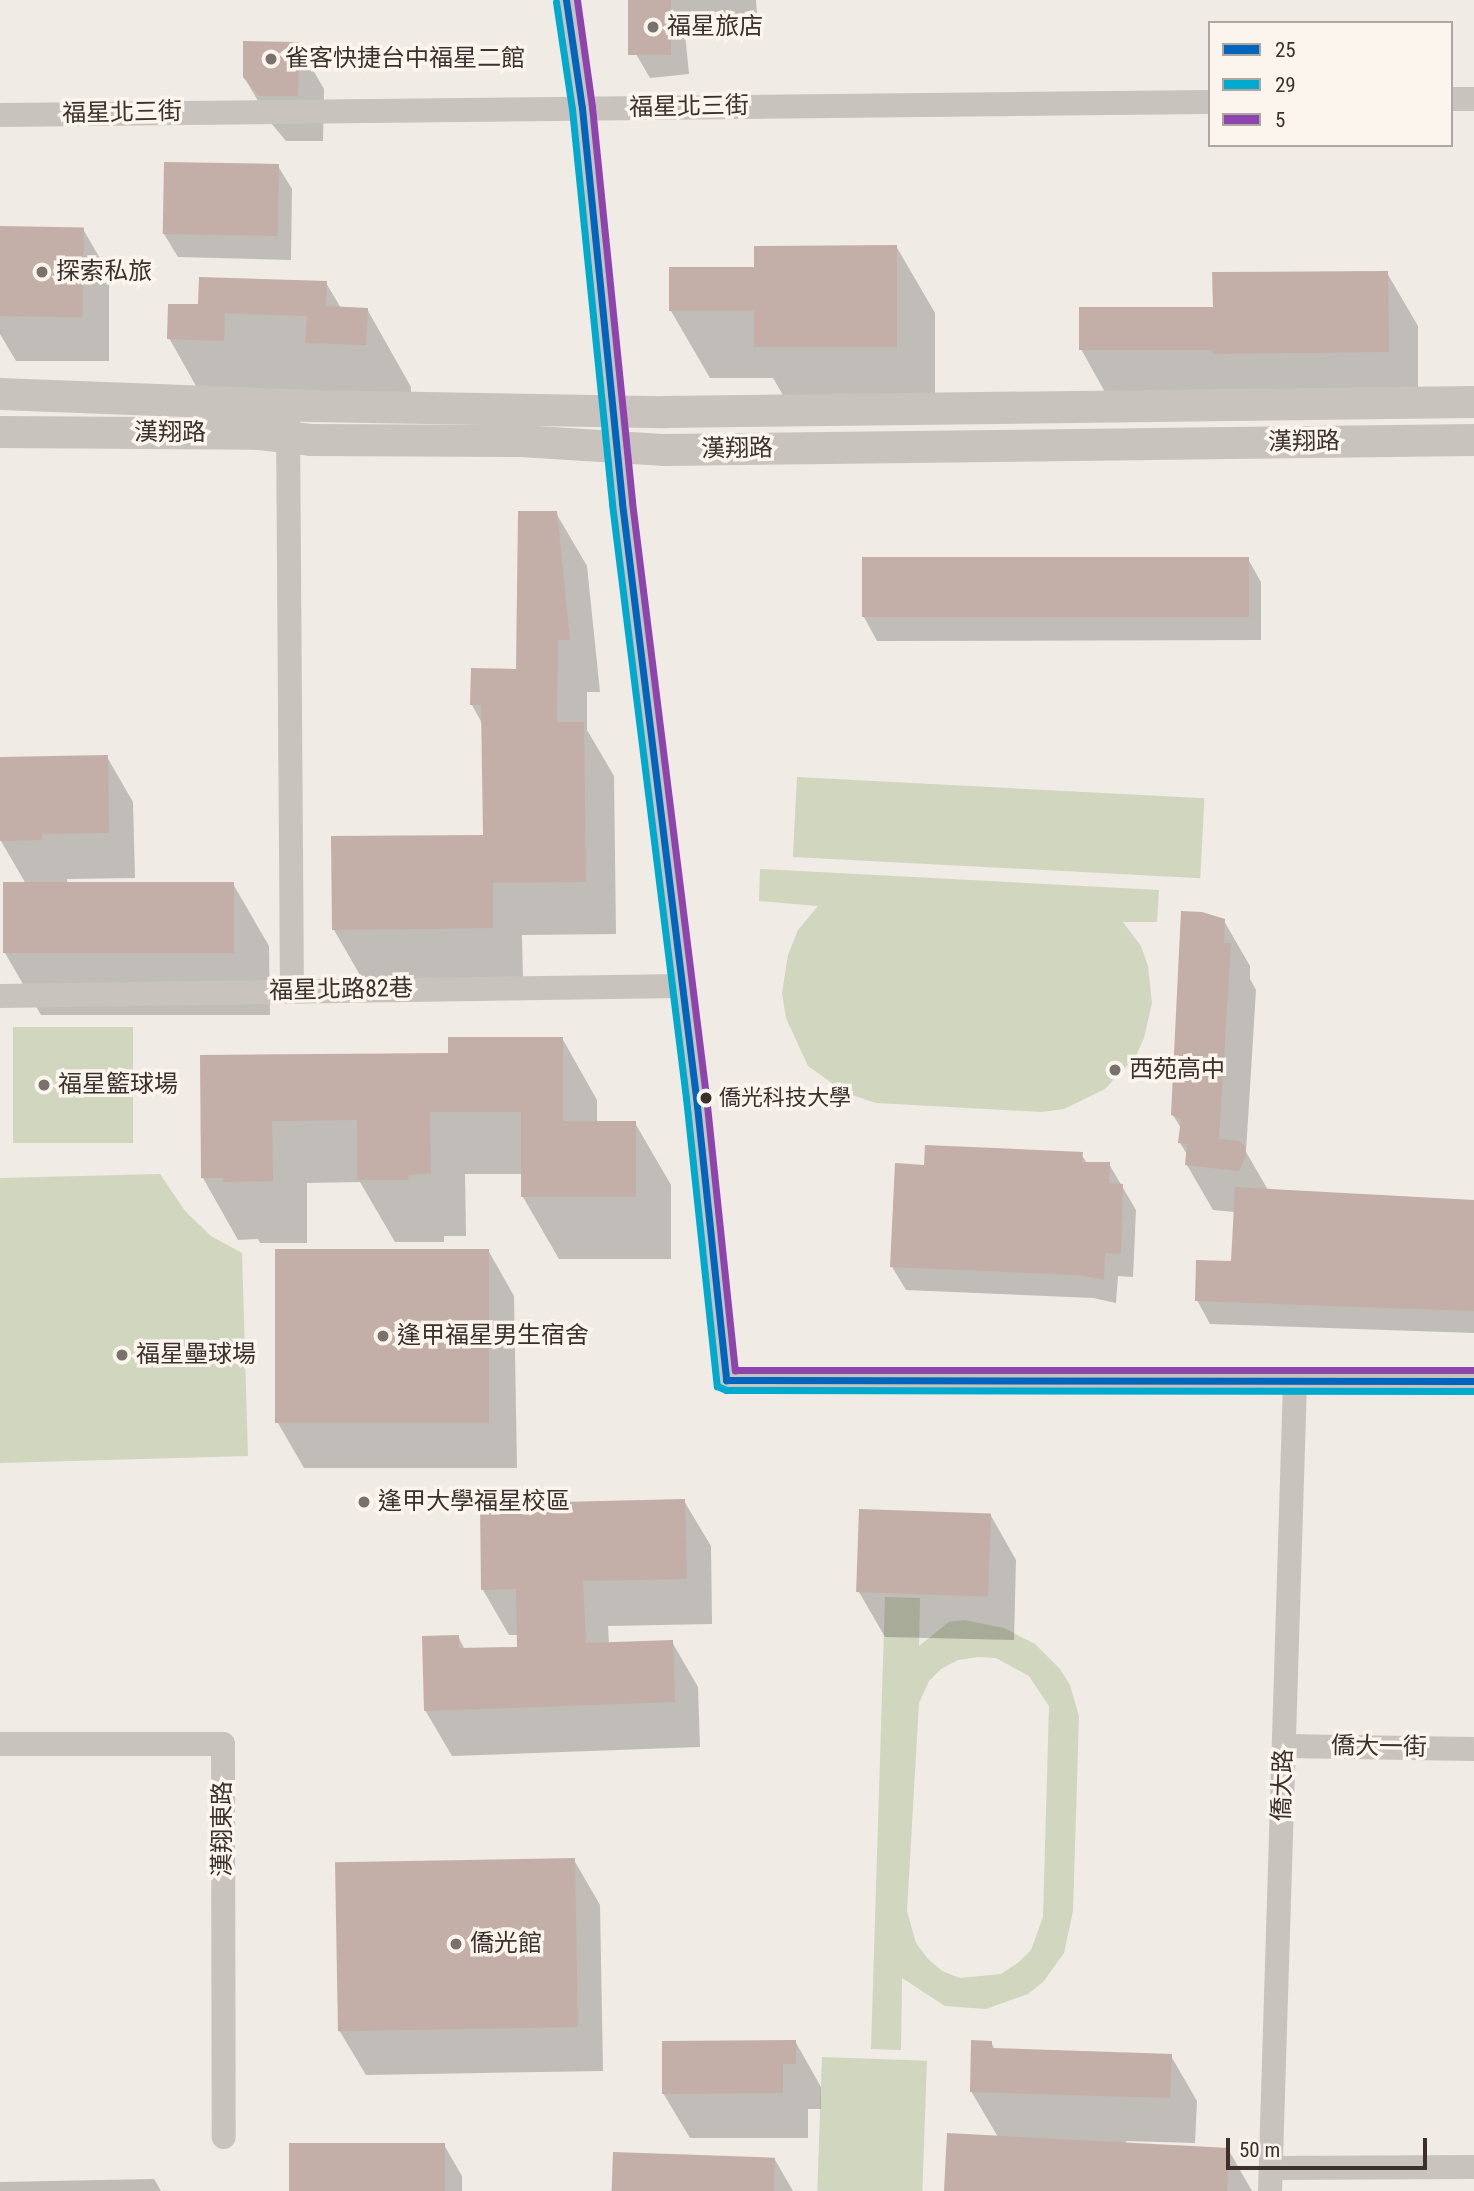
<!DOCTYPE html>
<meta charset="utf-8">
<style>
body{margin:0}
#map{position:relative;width:1474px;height:2191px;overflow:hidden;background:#f0ebe5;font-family:"Roboto Condensed","Noto Sans TC",sans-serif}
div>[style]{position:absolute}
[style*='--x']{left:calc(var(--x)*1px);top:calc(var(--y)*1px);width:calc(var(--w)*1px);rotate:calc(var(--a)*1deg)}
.green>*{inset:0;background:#d1d6bf;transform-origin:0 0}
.shadow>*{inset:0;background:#0003}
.building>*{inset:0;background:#c3afa7;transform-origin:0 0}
.minor>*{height:24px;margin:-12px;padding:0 12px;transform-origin:12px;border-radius:12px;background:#c9c3be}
.tertiary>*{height:32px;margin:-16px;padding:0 16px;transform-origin:16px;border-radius:16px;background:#c9c3be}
.bus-1>*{height:7px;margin:-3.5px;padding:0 3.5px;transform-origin:3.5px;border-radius:3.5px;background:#0065bd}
.bus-2>*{height:7px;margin:-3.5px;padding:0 3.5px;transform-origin:3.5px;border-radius:3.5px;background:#00a9ce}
.bus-3>*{height:7px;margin:-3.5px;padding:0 3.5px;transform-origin:3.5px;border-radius:3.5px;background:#8e44ad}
.dots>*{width:19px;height:19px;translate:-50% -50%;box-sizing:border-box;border:4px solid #fbf5ee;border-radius:50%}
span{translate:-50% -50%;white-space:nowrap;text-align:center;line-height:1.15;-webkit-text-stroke:7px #fbf5ee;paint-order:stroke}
.bus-label{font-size:22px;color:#3b302b}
.left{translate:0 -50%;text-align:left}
.poi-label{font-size:24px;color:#3b302b}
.street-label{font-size:24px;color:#3b302b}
.legend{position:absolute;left:1208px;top:21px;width:245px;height:126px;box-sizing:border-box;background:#fbf5ee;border:2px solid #aea6a0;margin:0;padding:9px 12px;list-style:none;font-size:21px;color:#3b302b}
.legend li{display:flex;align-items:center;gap:14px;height:35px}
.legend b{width:35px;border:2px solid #aea6a0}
.scale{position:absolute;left:1226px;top:2138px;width:201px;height:32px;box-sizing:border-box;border:4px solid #3b302b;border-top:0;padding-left:9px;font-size:21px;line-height:24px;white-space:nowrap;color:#3b302b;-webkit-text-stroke:5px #fbf5ee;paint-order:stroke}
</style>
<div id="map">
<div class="green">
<div style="left:797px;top:777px;width:408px;height:80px;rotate:3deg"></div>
<div style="clip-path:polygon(760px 869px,1159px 890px,1157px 922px,1123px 922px,1141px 946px,1148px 966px,1152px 1003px,1144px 1038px,1136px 1056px,1105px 1089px,1064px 1109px,1042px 1112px,876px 1103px,846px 1093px,808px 1066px,786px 1018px,782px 993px,788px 955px,798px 930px,818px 906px,759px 901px)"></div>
<div style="left:13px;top:1027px;width:120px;height:116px"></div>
<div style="clip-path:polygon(160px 1174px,185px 1211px,211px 1236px,242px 1253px,248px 1456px,0 1463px,0 1178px)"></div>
<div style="clip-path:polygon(evenodd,885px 1597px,920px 1598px,919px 1646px,949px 1622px,964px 1620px,1004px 1628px,1035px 1644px,1060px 1669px,1070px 1685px,1079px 1716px,1073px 1911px,1064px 1953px,1043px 1982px,1028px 1994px,986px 2009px,945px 2006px,902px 1978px,901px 2050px,871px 2049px,885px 1597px,978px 1657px,996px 1658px,1029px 1676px,1049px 1706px,1043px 1917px,1031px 1950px,1019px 1962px,1001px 1974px,960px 1978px,942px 1971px,928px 1959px,916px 1943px,907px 1911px,919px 1703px,929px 1681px,941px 1669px,958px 1660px,978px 1657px)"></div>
<div style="left:822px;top:2057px;width:105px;height:134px;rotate:2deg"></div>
</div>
<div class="shadow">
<div style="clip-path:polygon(630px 0,756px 0,757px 15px,684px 23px,689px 74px,650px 78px,636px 54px)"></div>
<div style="clip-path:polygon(298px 44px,324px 89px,323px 141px,286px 141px,271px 123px,244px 77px)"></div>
<div style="clip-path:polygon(278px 166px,292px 189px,291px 260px,178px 257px,164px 234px)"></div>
<div style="clip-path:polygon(0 228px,83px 229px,109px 274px,109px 361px,16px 361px,0 334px)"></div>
<div style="clip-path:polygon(896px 246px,935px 313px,935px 413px,794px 414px,773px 378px,710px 378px,671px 311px,755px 269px)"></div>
<div style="clip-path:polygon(1387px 273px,1418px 326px,1418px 405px,1111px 403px,1081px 349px,1214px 309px)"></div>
<div style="clip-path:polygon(326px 283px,341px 308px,367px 309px,411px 387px,410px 422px,213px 416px,169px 338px,200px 306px)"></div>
<div style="clip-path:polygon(556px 513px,587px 566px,600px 692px,587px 692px,587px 730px,614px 776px,616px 934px,522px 935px,523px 980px,364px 982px,334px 930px,485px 836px,483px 725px,472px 705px,518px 671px)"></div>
<div style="clip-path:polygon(1248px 559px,1261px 582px,1261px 640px,877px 641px,864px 617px)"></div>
<div style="clip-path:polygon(107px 757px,133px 802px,135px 878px,67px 879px,67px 884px,233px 884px,269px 946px,270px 1015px,41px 1015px,5px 953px,26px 884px,1px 841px,0 759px)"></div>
<div style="clip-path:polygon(1224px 921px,1250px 966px,1250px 979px,1256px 990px,1246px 1152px,1268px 1190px,1474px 1202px,1474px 1333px,1210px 1324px,1197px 1300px,1233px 1263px,1235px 1212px,1213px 1210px,1187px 1165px,1188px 1156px,1180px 1143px,1182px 1130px,1173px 1115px)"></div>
<div style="clip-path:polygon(562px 1038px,597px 1100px,597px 1123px,635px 1123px,671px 1185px,671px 1259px,559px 1259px,523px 1197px,523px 1174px,465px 1174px,466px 1236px,444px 1236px,444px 1242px,395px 1242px,360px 1182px,307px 1183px,307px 1243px,260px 1243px,258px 1239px,238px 1240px,203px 1178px,201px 1057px,450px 1055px)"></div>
<div style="clip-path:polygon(1081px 1154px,1087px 1163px,1109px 1164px,1136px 1210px,1133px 1277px,1118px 1276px,1116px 1303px,1093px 1298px,906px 1290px,892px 1267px,926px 1167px)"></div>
<div style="clip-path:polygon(488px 1250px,514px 1296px,517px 1468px,304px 1468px,278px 1423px)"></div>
<div style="clip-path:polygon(684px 1501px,711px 1546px,712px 1624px,608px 1626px,609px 1644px,672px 1642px,698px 1687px,700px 1747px,452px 1756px,425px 1710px,458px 1636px,465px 1650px,519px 1649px,519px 1635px,509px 1635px,483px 1590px)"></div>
<div style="clip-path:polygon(990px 1514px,1016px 1560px,1014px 1640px,885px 1637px,859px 1592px)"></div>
<div style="clip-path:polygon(574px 1860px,600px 1905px,603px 2071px,366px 2075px,339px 2030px)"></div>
<div style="clip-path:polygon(795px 2041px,821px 2087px,821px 2109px,808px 2109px,808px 2138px,690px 2138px,663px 2093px)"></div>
<div style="clip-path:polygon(991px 2042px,995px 2050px,1171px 2056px,1197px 2101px,1195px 2143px,1126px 2141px,1126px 2144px,1228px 2149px,1252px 2191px,946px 2191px,998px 2137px,971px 2091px)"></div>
<div style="clip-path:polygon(444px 2145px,462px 2176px,462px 2191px,290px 2191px)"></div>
<div style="clip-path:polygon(774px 2158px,793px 2191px,614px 2191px)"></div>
<div style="clip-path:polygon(154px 2179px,161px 2191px,0 2191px,0 2182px)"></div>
</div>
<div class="building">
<div style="left:628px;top:0;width:43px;height:55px"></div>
<div style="clip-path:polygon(243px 41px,299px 42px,298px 96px,259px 96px,243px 77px)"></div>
<div style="left:164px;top:162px;width:115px;height:72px;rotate:1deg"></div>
<div style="left:0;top:226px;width:84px;height:90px;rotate:1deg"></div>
<div style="clip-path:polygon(897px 245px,897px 347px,754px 347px,754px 311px,669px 311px,669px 267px,754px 267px,754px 246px)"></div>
<div style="clip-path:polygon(1388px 271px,1389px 352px,1213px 354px,1213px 350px,1079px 350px,1079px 307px,1213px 307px,1212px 272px)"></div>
<div style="clip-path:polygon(199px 277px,327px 281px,326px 306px,368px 308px,366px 345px,305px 343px,307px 316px,225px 313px,224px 341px,167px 339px,168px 304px,198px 304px)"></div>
<div style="clip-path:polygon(518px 511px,557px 511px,570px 640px,558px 640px,557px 722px,584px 722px,586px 882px,493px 883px,493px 928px,332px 930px,331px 836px,483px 835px,481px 705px,470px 705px,471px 668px,516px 669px)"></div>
<div style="left:1249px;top:557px;width:60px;height:387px;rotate:90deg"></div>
<div style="clip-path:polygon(108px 755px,109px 833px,42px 834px,42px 840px,0 841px,0 757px)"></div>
<div style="left:3px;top:882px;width:231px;height:71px"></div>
<div style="clip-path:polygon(1181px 911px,1202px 912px,1225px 919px,1224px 943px,1231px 943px,1219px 1139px,1239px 1141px,1245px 1146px,1246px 1155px,1239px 1171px,1185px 1165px,1187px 1144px,1178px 1143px,1181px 1119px,1171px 1115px)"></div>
<div style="clip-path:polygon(448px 1037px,563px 1037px,563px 1121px,636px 1121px,636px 1197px,521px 1197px,521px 1112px,430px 1112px,431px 1174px,409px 1175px,409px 1180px,357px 1180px,357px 1120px,272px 1121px,273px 1181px,223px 1182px,223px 1178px,201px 1178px,200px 1055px,448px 1053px)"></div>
<div style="clip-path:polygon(925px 1145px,1083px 1152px,1082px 1162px,1110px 1162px,1109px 1183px,1123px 1184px,1121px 1254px,1105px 1253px,1104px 1280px,1079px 1275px,890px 1267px,895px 1163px,924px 1165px)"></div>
<div style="clip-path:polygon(1235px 1187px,1474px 1200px,1474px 1311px,1195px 1301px,1196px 1260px,1231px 1261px)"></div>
<div style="left:275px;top:1249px;width:214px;height:174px"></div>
<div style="clip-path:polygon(685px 1499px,687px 1579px,583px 1581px,586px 1643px,673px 1640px,675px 1702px,424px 1711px,422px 1636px,459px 1635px,459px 1648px,517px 1647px,516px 1589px,481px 1590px,480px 1504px)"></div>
<div style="left:859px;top:1509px;width:132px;height:83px;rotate:2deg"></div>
<div style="left:575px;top:1858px;width:169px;height:240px;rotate:89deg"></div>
<div style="clip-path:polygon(796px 2040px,796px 2064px,783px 2064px,783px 2093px,662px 2094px,662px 2041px)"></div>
<div style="clip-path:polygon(971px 2040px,992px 2041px,992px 2048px,1172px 2054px,1170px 2098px,970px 2092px)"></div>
<div style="clip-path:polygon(947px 2133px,1229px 2148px,1227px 2191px,944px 2191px)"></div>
<div style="left:289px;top:2143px;width:156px;height:48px"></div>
<div style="left:613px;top:2152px;width:162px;height:39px;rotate:2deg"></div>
</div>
<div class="minor">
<div style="--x:566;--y:0;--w:109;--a:81.6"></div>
<div style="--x:582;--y:108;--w:397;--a:84.2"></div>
<div style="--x:622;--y:503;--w:599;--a:82.9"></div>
<div style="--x:696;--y:1097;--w:285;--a:83.9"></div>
<div style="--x:726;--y:1380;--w:748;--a:0.08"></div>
<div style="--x:1451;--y:99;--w:23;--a:0"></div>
<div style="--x:0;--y:115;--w:1210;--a:-0.62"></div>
<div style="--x:288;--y:422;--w:569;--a:89.6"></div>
<div style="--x:0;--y:996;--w:682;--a:-0.84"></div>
<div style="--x:0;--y:1744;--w:223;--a:0"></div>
<div style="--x:223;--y:1744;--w:393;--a:89.9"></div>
<div style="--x:1284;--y:1746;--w:190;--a:0.9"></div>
<div style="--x:1272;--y:2168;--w:202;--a:-0.3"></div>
<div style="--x:1270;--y:2191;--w:811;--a:-88.23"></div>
</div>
<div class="tertiary">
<div style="--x:0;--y:394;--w:312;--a:2.2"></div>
<div style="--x:312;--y:406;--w:353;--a:1"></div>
<div style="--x:665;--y:412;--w:809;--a:-0.71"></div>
<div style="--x:0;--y:432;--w:259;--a:0.4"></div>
<div style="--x:259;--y:434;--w:52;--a:6.6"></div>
<div style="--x:311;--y:440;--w:210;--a:0.3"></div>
<div style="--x:521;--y:441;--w:145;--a:3.6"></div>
<div style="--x:666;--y:450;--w:808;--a:-0.71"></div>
</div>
<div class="bus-1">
<div style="--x:566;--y:0;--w:109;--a:81.6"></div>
<div style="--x:582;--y:108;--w:397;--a:84.2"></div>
<div style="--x:622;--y:503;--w:599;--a:82.9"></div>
<div style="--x:696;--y:1097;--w:285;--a:83.9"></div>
<div style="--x:726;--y:1380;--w:748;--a:0.08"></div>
</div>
<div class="bus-2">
<div style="--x:556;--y:2;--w:108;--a:81.5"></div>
<div style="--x:572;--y:109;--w:397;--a:84.2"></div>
<div style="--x:612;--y:504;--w:599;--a:82.9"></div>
<div style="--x:686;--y:1098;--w:290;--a:83.9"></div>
<div style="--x:717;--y:1386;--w:10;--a:24"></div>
<div style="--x:726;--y:1390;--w:748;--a:0.08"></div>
</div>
<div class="bus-3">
<div style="--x:577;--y:0;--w:108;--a:82"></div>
<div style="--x:592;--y:107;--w:397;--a:84.2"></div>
<div style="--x:632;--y:502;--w:599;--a:82.9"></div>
<div style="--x:706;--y:1096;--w:276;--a:84"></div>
<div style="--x:735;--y:1370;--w:739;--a:0"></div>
</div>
<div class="dots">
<div style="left:653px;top:27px;background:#7a716c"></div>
<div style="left:271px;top:59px;background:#7a716c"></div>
<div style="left:42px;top:272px;background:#7a716c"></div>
<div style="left:1115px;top:1070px;background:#7a716c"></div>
<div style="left:44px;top:1085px;background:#7a716c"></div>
<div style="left:706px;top:1098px;background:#3b302b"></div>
<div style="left:383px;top:1336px;background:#7a716c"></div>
<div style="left:122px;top:1355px;background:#7a716c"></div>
<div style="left:364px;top:1502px;background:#7a716c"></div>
<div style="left:456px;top:1944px;background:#7a716c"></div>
</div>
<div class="bus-label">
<span class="left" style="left:719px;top:1098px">僑光科技大學</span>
</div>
<div class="poi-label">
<span class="left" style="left:667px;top:27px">福星旅店</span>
<span class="left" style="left:285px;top:59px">雀客快捷台中福星二館</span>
<span class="left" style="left:56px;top:272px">探索私旅</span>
<span class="left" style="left:1129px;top:1070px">西苑高中</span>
<span class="left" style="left:58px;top:1085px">福星籃球場</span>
<span class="left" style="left:397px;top:1336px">逢甲福星男生宿舍</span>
<span class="left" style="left:136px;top:1355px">福星壘球場</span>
<span class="left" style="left:378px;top:1502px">逢甲大學福星校區</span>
<span class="left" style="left:470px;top:1944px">僑光館</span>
</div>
<div class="street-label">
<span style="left:689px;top:107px;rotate:-1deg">福星北三街</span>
<span style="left:122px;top:113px;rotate:-1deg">福星北三街</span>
<span style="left:170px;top:433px">漢翔路</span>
<span style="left:1304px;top:442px;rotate:-1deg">漢翔路</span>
<span style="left:737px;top:449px;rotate:-1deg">漢翔路</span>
<span style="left:341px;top:990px;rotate:-1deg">福星北路82巷</span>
<span style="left:1379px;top:1747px;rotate:1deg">僑大一街</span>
<span style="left:1283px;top:1785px;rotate:-88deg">僑大路</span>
<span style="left:223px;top:1829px;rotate:-90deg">漢翔東路</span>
</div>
<ul class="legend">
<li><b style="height:9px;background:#0065bd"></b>25</li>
<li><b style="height:9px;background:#00a9ce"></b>29</li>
<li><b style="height:9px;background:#8e44ad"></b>5</li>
</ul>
<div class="scale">50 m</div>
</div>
